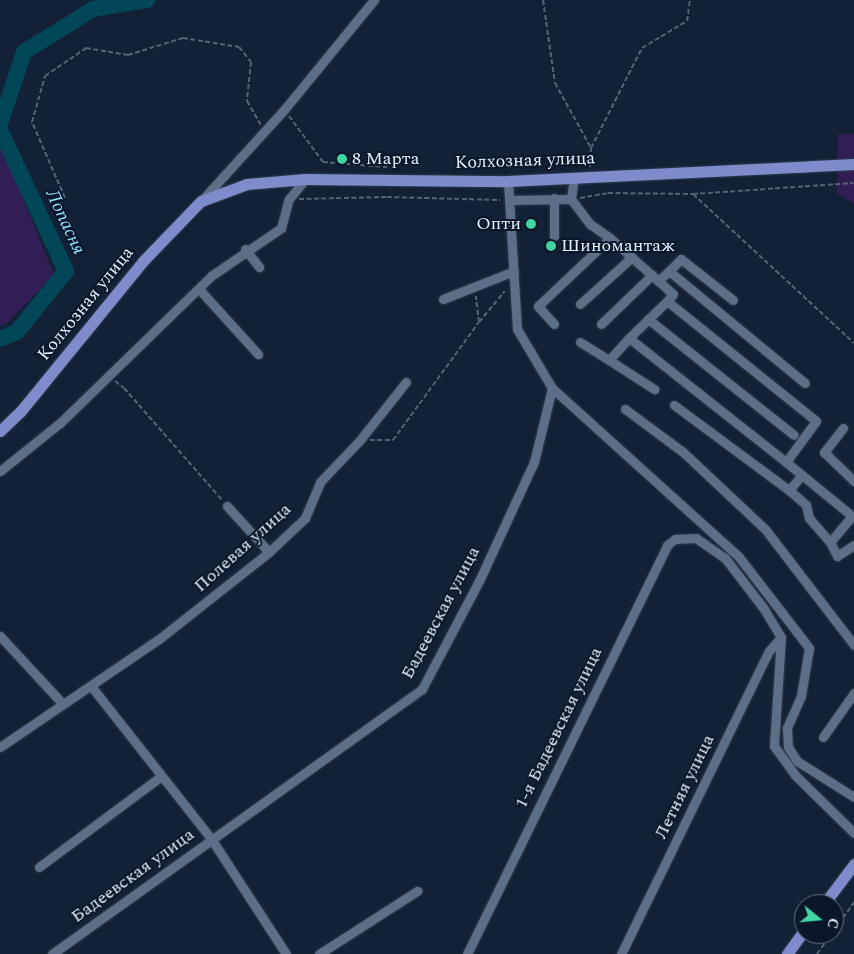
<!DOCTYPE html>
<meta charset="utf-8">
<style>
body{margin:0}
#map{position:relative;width:854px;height:954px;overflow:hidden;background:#132136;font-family:Spectral,serif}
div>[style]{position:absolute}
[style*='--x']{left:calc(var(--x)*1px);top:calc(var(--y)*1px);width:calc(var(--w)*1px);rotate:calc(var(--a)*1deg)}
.green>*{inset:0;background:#311e55}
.river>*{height:16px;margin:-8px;padding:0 8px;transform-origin:8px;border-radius:8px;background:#024758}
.path>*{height:2px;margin-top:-1px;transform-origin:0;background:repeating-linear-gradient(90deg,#566275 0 5px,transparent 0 7.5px)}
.roads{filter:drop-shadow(0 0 1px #333c4e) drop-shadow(0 0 1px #333c4e)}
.minor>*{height:9px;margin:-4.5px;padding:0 4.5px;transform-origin:4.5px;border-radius:4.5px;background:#5d6e88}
.major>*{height:11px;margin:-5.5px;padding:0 5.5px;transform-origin:5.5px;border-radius:5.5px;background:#7e8ccc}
.dots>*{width:14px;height:14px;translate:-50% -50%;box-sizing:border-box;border:2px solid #0a172b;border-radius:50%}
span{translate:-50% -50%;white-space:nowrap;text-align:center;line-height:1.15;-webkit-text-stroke:4px #0a172b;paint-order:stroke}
.poi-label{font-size:18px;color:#e6f0fe}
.left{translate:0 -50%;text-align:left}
.right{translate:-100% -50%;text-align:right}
.street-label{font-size:18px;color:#e6f0fe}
.water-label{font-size:19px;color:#90ddf8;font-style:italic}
.north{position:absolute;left:794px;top:894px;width:50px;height:50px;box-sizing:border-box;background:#0a172b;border:1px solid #626e7f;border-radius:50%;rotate:107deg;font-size:14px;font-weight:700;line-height:20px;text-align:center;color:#e6f0fe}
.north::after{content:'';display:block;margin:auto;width:18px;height:22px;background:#42d4a1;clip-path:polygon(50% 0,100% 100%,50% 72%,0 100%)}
</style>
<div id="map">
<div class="green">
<div style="clip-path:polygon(838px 134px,854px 134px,854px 204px,837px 193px)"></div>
<div style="clip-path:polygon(0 142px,54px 275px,8px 322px,0 326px)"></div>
</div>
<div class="river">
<div style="--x:0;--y:124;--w:76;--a:-71.6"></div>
<div style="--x:24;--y:52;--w:81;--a:-31.9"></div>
<div style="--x:93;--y:9;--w:55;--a:-9.5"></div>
<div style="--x:0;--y:130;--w:156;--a:64.9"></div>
<div style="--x:66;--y:271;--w:78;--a:128.8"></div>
<div style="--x:17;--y:332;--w:18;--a:158"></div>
</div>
<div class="path">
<div style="--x:543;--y:0;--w:84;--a:81.8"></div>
<div style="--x:555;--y:83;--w:74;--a:61"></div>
<div style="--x:289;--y:116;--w:57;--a:53.5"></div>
<div style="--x:323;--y:162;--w:64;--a:4.5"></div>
<div style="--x:590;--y:167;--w:19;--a:-87"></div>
<div style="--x:591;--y:148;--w:112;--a:-63"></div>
<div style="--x:642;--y:48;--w:52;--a:-31"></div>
<div style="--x:687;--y:21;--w:21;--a:-82"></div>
<div style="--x:693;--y:194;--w:219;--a:42.8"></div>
<div style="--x:65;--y:198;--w:83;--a:-113.5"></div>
<div style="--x:32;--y:122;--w:48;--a:-74.2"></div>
<div style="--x:45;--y:76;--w:50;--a:-34.3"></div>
<div style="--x:86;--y:48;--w:43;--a:9.5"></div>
<div style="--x:128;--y:55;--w:58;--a:-17.2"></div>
<div style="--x:183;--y:38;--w:57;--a:9.1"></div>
<div style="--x:239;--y:47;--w:19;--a:51"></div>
<div style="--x:251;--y:62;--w:39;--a:96"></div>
<div style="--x:247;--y:101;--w:28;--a:60"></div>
<div style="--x:580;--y:198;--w:28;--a:-10"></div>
<div style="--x:608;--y:193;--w:85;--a:0.7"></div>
<div style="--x:693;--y:194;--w:161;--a:-3.9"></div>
<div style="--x:299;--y:199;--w:88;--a:-1.3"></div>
<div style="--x:387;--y:197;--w:113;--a:1.5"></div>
<div style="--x:479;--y:322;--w:40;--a:-50"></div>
<div style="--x:115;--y:381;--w:11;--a:38"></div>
<div style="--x:124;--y:388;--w:149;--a:48.8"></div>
<div style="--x:370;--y:440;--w:23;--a:0"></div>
<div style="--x:393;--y:440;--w:146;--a:-53.9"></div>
<div style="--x:479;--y:322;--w:26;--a:-97"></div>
<div style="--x:834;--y:930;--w:34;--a:-54"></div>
<div style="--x:817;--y:954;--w:24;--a:-55"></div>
</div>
<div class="roads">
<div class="minor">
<div style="--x:574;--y:177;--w:22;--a:98"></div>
<div style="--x:571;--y:199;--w:31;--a:53"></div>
<div style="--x:590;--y:224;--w:24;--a:35"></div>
<div style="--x:610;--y:238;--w:84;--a:41.6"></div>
<div style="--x:673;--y:294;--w:9;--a:131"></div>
<div style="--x:667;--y:301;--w:191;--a:38.8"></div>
<div style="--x:816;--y:421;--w:51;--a:126.2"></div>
<div style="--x:786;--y:462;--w:85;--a:39.3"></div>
<div style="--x:852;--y:516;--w:34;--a:130"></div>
<div style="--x:830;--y:542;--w:16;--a:63"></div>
<div style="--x:837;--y:556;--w:20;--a:-33"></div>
<div style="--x:509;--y:200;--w:62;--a:-0.9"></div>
<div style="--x:201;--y:201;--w:122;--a:-47.7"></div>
<div style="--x:283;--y:111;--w:144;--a:-50.7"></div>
<div style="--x:554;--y:236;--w:38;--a:-90"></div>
<div style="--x:245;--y:249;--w:23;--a:52"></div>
<div style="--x:669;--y:271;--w:17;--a:-45"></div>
<div style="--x:681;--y:259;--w:66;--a:38.3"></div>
<div style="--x:658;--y:281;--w:15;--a:-42"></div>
<div style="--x:669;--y:271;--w:176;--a:39.5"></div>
<div style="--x:199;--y:289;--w:88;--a:47.8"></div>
<div style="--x:443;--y:299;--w:76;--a:-21.5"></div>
<div style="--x:667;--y:301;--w:53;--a:135.8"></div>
<div style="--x:629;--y:338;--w:200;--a:38.3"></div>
<div style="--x:580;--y:304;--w:70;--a:-42.1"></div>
<div style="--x:648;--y:319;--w:186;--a:38.5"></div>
<div style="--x:554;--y:324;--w:24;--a:-132"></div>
<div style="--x:538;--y:306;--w:99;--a:-43.4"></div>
<div style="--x:601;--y:324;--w:71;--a:-43.9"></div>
<div style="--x:580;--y:342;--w:34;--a:32"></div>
<div style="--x:609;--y:360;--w:30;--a:-48"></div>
<div style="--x:609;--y:360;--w:54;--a:32.8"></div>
<div style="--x:552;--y:388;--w:252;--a:42.1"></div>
<div style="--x:739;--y:557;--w:115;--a:52.4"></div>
<div style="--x:809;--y:648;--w:49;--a:99.5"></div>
<div style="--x:801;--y:696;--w:35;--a:114"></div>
<div style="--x:787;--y:728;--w:19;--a:87"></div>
<div style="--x:788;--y:747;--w:17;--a:57"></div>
<div style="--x:797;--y:761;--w:67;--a:32.3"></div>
<div style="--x:674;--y:405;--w:143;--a:36.5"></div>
<div style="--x:625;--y:409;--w:72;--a:36.6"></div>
<div style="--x:683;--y:452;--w:112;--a:43.2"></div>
<div style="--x:765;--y:529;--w:146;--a:52.5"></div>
<div style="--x:843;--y:428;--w:31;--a:128"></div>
<div style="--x:824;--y:452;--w:42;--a:44"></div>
<div style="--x:0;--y:471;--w:77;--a:-38.7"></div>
<div style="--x:60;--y:423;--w:211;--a:-44.2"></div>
<div style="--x:211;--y:276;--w:85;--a:-34.4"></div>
<div style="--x:281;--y:228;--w:30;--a:-75"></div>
<div style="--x:289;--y:199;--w:26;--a:-51"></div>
<div style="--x:802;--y:475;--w:20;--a:131"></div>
<div style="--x:789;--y:490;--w:23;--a:41"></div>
<div style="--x:806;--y:505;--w:13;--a:77"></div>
<div style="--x:809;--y:518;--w:32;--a:49"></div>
<div style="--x:227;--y:506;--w:62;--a:47.6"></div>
<div style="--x:0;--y:636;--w:91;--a:47.2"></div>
<div style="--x:91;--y:686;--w:196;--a:51.8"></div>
<div style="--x:212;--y:840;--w:136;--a:57"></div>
<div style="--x:823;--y:737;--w:54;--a:-54.8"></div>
<div style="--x:0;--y:747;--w:192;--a:-34.2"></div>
<div style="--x:159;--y:639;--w:140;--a:-38.3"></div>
<div style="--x:269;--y:552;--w:50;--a:-43.4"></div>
<div style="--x:305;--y:518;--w:39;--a:-67"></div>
<div style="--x:320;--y:482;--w:58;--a:-46.4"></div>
<div style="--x:360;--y:440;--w:74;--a:-51.6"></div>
<div style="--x:39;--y:867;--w:151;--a:-36.6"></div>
<div style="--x:52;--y:954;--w:455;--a:-35.6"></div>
<div style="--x:422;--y:689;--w:122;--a:-62.2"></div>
<div style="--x:479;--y:581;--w:131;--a:-65.2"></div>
<div style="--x:534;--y:462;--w:76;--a:-76.3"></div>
<div style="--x:552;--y:388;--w:69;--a:-120.7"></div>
<div style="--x:517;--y:329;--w:148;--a:-93.5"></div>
<div style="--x:319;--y:954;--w:117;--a:-32.7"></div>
<div style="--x:467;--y:954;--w:455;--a:-63.9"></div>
<div style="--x:667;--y:545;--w:10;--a:-37"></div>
<div style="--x:675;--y:539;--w:21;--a:-3"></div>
<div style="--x:696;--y:538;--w:35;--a:35"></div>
<div style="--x:725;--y:558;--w:64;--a:52.6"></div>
<div style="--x:764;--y:609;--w:33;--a:59"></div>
<div style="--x:781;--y:637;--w:109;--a:93.7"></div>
<div style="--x:774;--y:746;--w:37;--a:54"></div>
<div style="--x:796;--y:776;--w:81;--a:44.5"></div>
<div style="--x:621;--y:954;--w:337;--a:-64"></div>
<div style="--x:769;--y:651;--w:18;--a:-49"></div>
</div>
<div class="major">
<div style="--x:0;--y:431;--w:28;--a:-44"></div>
<div style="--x:20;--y:412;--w:195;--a:-50.8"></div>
<div style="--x:143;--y:261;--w:83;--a:-46"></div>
<div style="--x:201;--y:201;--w:49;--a:-20.3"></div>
<div style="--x:247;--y:184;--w:58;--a:-4.9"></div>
<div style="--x:305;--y:179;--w:203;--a:0.6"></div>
<div style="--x:508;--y:181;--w:346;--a:-2.8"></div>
<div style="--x:824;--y:904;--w:50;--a:-53.1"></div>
<div style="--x:787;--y:954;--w:29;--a:-54"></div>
</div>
</div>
<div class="dots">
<div style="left:342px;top:159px;background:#42d4a1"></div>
<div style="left:531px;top:224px;background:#42d4a1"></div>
<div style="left:551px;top:246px;background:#42d4a1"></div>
</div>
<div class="poi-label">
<span class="left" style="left:352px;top:159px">8 Марта</span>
<span class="right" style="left:521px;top:224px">Опти</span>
<span class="left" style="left:561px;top:246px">Шиномантаж</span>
</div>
<div class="street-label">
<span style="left:525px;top:161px;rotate:-2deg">Колхозная улица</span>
<span style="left:86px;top:304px;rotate:-51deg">Колхозная улица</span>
<span style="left:243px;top:548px;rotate:-42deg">Полевая улица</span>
<span style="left:441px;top:613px;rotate:-62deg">Бадеевская улица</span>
<span style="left:559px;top:728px;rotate:-64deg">1-я Бадеевская улица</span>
<span style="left:685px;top:787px;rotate:-64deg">Летняя улица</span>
<span style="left:133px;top:876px;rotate:-36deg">Бадеевская улица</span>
</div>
<div class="water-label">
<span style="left:65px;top:222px;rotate:65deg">Лопасня</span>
</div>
<div class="north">С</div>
</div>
